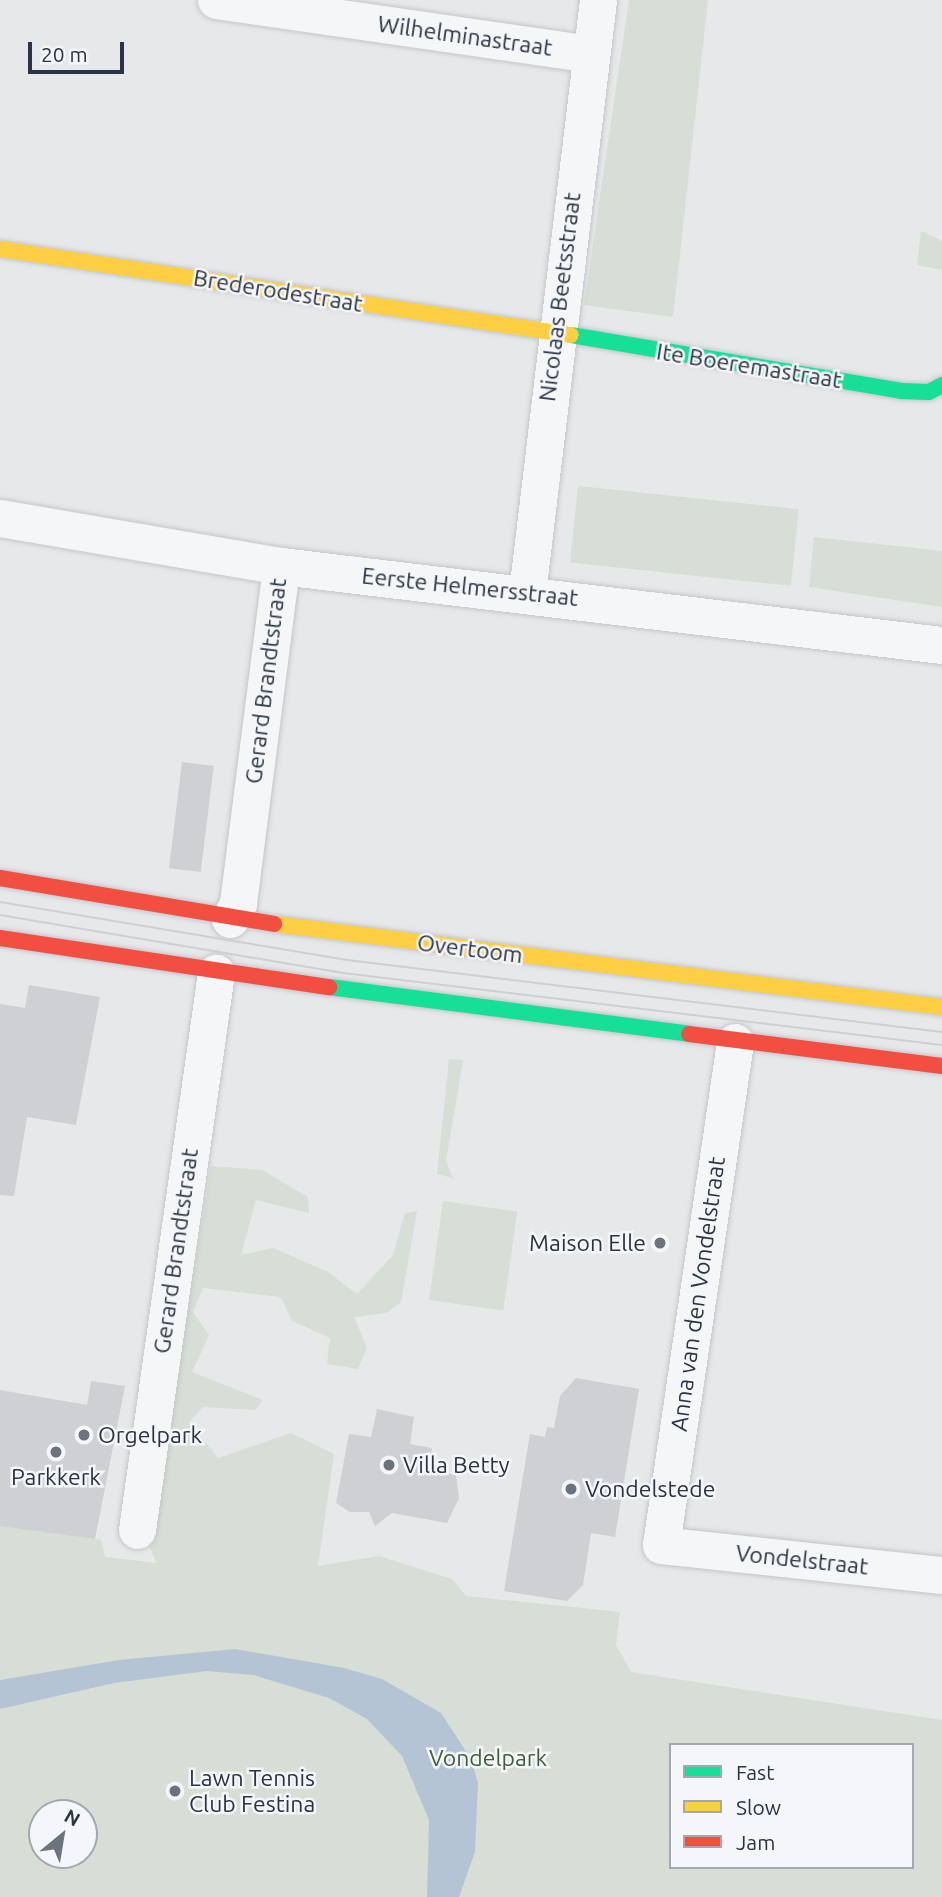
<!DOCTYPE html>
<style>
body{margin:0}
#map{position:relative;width:942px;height:1897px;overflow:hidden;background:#e6e8ea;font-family:Ubuntu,sans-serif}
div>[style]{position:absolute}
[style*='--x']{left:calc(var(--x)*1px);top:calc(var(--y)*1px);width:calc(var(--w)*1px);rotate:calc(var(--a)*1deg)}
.green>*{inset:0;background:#d6ded6;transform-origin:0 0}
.water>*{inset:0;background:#b4c4d5}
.building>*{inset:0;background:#ced0d3;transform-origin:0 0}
.roads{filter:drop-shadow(0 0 2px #c4c6c8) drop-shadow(0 0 2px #c4c6c8)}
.street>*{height:37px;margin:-18.5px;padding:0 18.5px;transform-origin:18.5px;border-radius:18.5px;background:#f5f6f7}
.fast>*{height:16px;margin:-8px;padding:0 8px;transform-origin:8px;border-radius:8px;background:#16e098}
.slow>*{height:16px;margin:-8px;padding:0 8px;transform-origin:8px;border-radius:8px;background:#ffcf43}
.jam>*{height:16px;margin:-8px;padding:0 8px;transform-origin:8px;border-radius:8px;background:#f24e42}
.tram>*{height:2px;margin:-1px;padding:0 1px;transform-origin:1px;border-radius:1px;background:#cecfd2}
.dots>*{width:19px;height:19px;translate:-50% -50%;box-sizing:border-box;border:4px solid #f4f6f9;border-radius:50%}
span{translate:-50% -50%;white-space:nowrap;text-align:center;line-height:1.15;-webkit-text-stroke:5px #f4f6f9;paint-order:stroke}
.street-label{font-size:23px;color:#2b3445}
.poi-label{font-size:23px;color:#2b3445}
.right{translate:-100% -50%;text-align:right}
.left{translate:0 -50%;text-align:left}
.park-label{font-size:23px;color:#3f6138}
.legend{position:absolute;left:669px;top:1743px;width:245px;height:126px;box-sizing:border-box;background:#f4f6f9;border:2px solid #a4a8b1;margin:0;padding:9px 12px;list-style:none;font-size:21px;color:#2b3445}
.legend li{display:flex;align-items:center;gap:14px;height:35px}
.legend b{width:35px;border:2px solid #a4a8b1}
.north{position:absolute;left:28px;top:1799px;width:70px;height:70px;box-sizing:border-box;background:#f4f6f9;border:2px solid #a4a8b1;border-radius:50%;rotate:30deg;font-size:19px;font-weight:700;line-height:28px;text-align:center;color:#2b3445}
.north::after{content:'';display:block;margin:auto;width:24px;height:32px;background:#6c737f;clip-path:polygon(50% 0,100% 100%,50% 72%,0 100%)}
.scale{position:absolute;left:28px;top:42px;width:96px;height:32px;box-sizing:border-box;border:4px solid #2b3445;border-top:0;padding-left:9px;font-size:21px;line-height:24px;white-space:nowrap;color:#2b3445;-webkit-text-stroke:5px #f4f6f9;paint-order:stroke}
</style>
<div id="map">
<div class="green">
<div style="clip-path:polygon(629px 0,708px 0,673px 317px,584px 305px)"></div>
<div style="clip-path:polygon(921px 231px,942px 241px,942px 270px,917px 265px)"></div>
<div style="left:578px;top:486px;width:222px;height:77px;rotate:6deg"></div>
<div style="clip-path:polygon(814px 537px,942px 551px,942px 607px,809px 587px)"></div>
<div style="clip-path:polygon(449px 1059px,463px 1060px,446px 1161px,453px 1178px,437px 1174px)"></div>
<div style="clip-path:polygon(evenodd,211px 1166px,262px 1170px,308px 1197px,309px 1213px,256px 1200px,241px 1255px,273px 1248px,328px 1272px,357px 1294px,393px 1255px,405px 1213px,417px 1211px,401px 1302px,386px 1313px,354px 1317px,367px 1348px,358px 1369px,327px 1364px,330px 1338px,292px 1321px,281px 1297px,203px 1288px,193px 1312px,209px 1335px,192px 1372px,263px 1400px,255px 1410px,203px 1407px,189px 1422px,218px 1458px,291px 1433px,334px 1454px,318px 1566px,379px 1556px,452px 1579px,466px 1596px,620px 1612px,616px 1645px,631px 1672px,942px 1720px,942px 1897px,0 1897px,0 1524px,101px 1540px,105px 1557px,156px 1563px,150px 1547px,211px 1166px,671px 1745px,912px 1745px,912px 1867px,671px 1867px,671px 1745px,211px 1166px,42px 1813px,84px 1813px,84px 1855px,42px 1855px,42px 1813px)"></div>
<div style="left:443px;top:1201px;width:75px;height:100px;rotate:8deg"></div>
</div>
<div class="water">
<div style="clip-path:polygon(235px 1649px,344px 1668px,382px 1679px,441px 1713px,471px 1759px,478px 1783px,475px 1852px,459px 1897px,427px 1897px,429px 1820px,402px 1756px,367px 1719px,329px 1698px,253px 1675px,207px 1671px,114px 1683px,0 1709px,0 1680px,119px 1660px)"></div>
</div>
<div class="building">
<div style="left:182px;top:762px;width:32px;height:107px;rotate:7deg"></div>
<div style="clip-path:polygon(29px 985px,100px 997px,76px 1125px,27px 1117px,14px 1196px,0 1195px,0 1004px,25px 1008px)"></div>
<div style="clip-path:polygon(576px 1378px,639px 1389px,615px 1537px,591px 1533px,583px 1585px,567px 1601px,504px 1591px,530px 1434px,545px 1437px,547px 1427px,554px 1428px,560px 1396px)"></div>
<div style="clip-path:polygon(91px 1381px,125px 1386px,95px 1539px,0 1526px,0 1390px,87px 1405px)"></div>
<div style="clip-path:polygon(377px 1409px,414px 1417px,410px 1444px,432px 1448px,428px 1470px,456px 1475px,459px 1498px,447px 1523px,392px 1513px,375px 1526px,369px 1512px,350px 1512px,336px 1503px,349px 1434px,371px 1437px)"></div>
</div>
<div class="roads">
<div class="street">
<div style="--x:216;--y:0;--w:378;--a:8.2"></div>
<div style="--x:0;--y:518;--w:285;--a:9.7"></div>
<div style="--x:281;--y:566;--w:666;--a:6.82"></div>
<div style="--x:527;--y:593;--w:597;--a:-83.17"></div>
<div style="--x:230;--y:919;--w:18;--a:-63"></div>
<div style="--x:238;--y:903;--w:340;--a:-82.7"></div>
<div style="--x:735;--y:1042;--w:508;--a:98.37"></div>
<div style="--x:661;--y:1545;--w:283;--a:6.1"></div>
<div style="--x:137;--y:1530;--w:563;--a:-81.93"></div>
</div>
<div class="fast">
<div style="--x:571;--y:335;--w:335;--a:9.6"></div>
<div style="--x:901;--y:391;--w:28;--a:2"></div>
<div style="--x:929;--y:392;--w:15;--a:-28"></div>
<div style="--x:329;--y:987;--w:363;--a:7.4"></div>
</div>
<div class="slow">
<div style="--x:0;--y:249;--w:577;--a:8.57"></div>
<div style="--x:274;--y:924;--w:673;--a:7.08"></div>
</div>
<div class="jam">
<div style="--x:0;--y:878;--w:278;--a:9.5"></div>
<div style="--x:0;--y:938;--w:333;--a:8.5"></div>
<div style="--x:689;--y:1034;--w:255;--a:7.2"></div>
</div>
</div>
<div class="tram">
<div style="--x:0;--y:902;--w:352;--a:9.5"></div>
<div style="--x:347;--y:960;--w:599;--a:6.9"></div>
<div style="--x:0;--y:915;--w:348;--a:9.6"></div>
<div style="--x:343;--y:973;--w:603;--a:6.85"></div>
</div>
<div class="dots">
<div style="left:660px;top:1243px;background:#6c737f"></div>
<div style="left:84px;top:1435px;background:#6c737f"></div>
<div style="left:56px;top:1452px;background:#6c737f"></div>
<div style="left:389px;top:1465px;background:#6c737f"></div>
<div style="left:571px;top:1489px;background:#6c737f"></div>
<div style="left:175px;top:1791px;background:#6c737f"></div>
</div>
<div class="street-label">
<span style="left:465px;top:36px;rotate:8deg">Wilhelminastraat</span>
<span style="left:278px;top:291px;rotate:9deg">Brederodestraat</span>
<span style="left:560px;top:297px;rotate:-83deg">Nicolaas Beetsstraat</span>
<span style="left:749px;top:366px;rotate:9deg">Ite Boeremastraat</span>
<span style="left:470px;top:587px;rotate:6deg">Eerste Helmersstraat</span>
<span style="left:266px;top:681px;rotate:-83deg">Gerard Brandtstraat</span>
<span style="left:470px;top:949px;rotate:7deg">Overtoom</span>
<span style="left:176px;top:1251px;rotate:-82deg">Gerard Brandtstraat</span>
<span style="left:698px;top:1294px;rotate:-82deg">Anna van den Vondelstraat</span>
<span style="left:802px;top:1560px;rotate:6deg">Vondelstraat</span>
</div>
<div class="poi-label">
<span class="right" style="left:646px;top:1243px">Maison Elle</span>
<span class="left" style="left:98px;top:1435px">Orgelpark</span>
<span class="left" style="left:403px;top:1465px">Villa Betty</span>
<span style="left:56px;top:1477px">Parkkerk</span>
<span class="left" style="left:585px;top:1489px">Vondelstede</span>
<span class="left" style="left:189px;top:1791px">Lawn Tennis<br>Club Festina</span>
</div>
<div class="park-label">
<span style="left:488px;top:1758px">Vondelpark</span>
</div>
<ul class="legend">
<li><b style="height:9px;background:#16e098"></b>Fast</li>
<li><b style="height:9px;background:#ffcf43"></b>Slow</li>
<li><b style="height:9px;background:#f24e42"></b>Jam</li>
</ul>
<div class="north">N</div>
<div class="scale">20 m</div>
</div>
